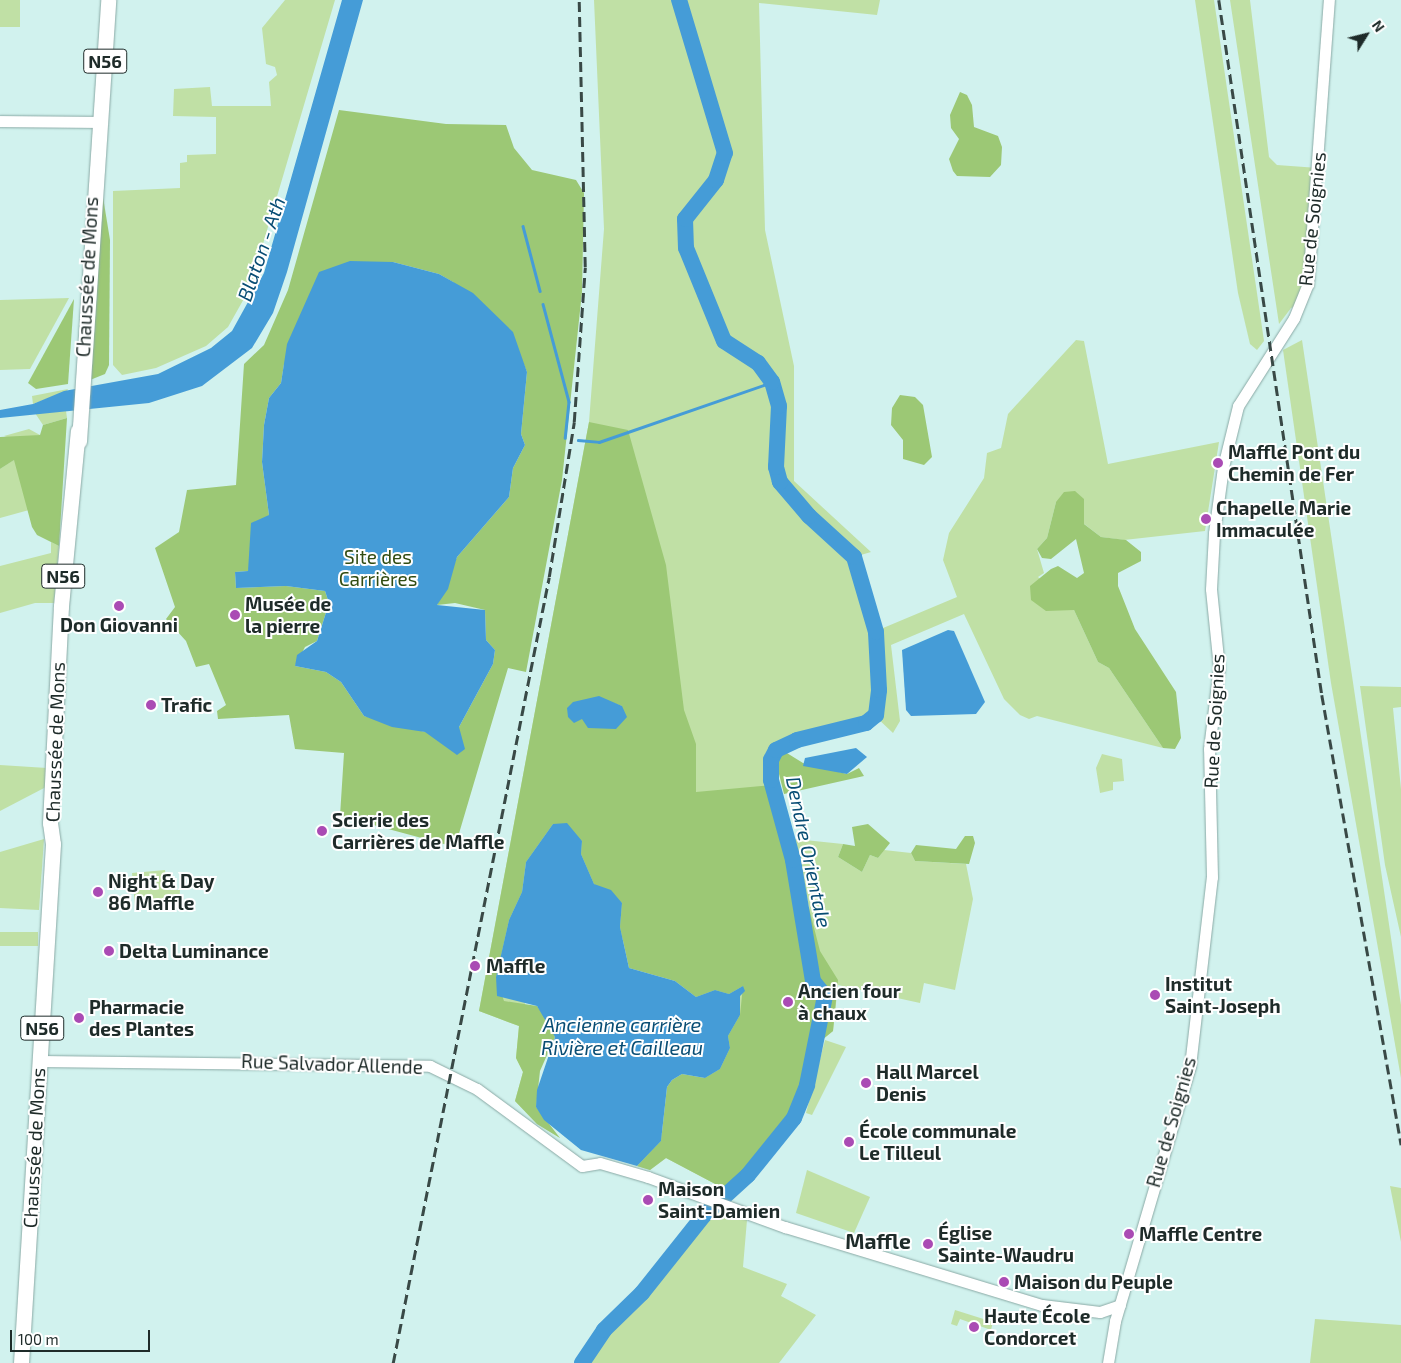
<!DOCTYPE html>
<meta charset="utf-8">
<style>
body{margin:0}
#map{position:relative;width:1401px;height:1363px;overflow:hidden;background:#d1f2ee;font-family:"Exo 2",sans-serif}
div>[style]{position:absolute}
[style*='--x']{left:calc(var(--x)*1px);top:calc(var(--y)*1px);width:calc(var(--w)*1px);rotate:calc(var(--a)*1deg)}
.green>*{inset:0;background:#c0e0a5;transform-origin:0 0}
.forest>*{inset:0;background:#9cc875}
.water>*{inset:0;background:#459cd7}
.stream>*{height:2.5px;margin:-1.25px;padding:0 1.25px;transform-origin:1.25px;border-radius:1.25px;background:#459cd7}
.river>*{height:16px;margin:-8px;padding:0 8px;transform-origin:8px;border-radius:8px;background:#459cd7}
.roads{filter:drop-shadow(0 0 1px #8aa9a5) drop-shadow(0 0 1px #8aa9a5)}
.minor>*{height:11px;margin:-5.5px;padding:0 5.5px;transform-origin:5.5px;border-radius:5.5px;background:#fff}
.major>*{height:15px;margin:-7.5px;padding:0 7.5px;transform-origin:7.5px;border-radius:7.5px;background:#fff}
.rail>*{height:2.5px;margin-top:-1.25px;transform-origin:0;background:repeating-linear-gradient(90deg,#394946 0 10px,transparent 0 15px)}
.dots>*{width:14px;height:14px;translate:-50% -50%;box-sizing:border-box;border:2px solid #fff;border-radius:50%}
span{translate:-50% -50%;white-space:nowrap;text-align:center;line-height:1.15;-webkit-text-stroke:4px #fff;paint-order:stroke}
.shield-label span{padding:1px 4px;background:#fff;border:1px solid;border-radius:4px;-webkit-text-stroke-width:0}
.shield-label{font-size:18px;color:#1e2b29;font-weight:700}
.street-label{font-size:19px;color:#1e2b29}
.poi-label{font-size:19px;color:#1e2b29;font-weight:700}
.left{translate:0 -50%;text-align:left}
.park-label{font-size:19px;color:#314c12}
.water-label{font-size:20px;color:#084d74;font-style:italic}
.quarter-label{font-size:21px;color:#1e2b29;font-weight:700}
.north{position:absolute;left:1341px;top:10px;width:50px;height:50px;-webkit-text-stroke:4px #fff;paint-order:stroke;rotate:54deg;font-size:14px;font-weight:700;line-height:20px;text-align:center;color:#1e2b29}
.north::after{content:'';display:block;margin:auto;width:18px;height:22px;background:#1e2b29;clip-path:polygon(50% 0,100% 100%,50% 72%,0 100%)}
.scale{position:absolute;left:10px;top:1330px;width:140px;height:22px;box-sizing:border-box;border:2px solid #1e2b29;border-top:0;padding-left:6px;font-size:15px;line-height:18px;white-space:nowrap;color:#1e2b29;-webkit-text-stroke:4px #fff;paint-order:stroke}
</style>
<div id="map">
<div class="green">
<div style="left:0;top:0;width:20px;height:27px"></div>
<div style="clip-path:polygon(285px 0,335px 0,250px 288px,228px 327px,206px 346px,156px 368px,122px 375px,113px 365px,113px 191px,180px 188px,180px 163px,187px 162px,187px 155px,216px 154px,216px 117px,173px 116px,174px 89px,210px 87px,212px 106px,271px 106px,269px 82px,277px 75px,275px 67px,266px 64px,262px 28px)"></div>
<div style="clip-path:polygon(594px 0,880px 0,877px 15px,759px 3px,765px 230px,794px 366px,794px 481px,871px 552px,854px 557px,876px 631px,957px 597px,943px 560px,949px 533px,984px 478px,987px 453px,1001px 448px,1008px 414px,1076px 340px,1084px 341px,1108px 464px,1219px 442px,1205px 531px,1124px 540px,1101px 537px,1056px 502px,1047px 538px,1037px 549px,1044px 573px,1038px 577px,1074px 610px,1098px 662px,1109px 668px,1163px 748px,1037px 716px,1029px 719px,1020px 715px,1004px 699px,964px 614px,891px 645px,900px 721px,893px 733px,875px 716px,866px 723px,797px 740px,776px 750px,771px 780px,801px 903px,809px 908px,795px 839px,843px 844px,838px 857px,862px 872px,870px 855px,878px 858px,884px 850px,911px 853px,915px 861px,966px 864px,973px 899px,955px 990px,924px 983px,920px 1003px,838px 985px,833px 1031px,817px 1044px,794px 1118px,748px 1175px,723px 1196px,715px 1195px,719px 1186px,666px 1158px,650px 1170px,637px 1166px,705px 1078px,696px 997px,526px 862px,522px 892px,525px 1005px,544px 1120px,560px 1138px,537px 1124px,515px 1101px,523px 1072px,516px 1058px,519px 1026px,479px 1011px,589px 422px,604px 229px)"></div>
<div style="clip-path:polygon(1195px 0,1214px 0,1264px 341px,1257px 350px,1250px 344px,1238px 293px)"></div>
<div style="clip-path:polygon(1230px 0,1250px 0,1269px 157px,1277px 165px,1318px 168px,1302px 303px,1291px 308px,1279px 324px)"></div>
<div style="clip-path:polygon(69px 298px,30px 369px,0 370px,0 300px)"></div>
<div style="clip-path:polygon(1302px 340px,1401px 1005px,1401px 1078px,1331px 683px,1283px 350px)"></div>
<div style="clip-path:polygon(68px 389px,67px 391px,33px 404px,32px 396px)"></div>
<div style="clip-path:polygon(66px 411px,67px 418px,43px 425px,35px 413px)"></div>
<div style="clip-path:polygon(29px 429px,40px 435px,15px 440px,4px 436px)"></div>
<div style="clip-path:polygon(15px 459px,29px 510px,0 518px,0 469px)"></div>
<div style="clip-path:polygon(51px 542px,59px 546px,54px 603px,35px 603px,0 613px,0 566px,51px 553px)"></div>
<div style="clip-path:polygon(1360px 686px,1401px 687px,1401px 707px,1393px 708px,1401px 789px,1401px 937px,1385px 865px)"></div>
<div style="clip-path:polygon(1102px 754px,1122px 759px,1124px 781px,1113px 782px,1113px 790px,1100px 793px,1096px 768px)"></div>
<div style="clip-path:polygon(0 765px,47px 768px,46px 787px,0 811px)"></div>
<div style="clip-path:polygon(44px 839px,39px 910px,0 908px,0 852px)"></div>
<div style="clip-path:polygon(165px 870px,167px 890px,180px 890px,179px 906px,135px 906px,132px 873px)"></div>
<div style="left:0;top:932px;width:38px;height:14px"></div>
<div style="clip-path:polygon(825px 1040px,846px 1047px,812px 1115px,806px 1113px)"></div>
<div style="clip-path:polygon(807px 1170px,870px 1197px,854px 1233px,796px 1213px)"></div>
<div style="clip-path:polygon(1390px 1186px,1401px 1188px,1401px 1242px)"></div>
<div style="clip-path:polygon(714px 1209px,747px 1220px,743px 1267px,787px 1284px,781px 1296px,816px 1315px,779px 1363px,582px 1363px,604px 1330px)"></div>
<div style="clip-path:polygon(955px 1310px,993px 1322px,991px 1330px,960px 1319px,957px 1326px,951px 1324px)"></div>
<div style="clip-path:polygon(1315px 1319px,1401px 1325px,1401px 1363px,1310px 1363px)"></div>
</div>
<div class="forest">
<div style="clip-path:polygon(960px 92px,967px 95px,972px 105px,974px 127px,998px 136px,1002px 147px,1001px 165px,990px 177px,957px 176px,953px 171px,949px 159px,959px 139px,951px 128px,950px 115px)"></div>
<div style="clip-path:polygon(evenodd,339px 110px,446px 124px,506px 125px,514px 148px,532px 170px,576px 180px,584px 193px,582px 292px,562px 480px,526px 672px,508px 668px,455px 847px,340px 816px,344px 753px,295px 749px,289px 715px,218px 719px,217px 711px,226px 705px,209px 664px,196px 667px,186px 641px,166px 619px,175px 607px,155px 548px,179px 532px,187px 490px,236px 485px,244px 364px,264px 345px,288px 290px,339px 110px,393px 262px,439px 274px,453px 282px,519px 353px,527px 372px,521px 434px,525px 445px,513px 468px,509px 497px,457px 557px,437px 605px,455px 603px,485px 610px,486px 640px,495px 650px,493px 664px,459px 727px,425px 732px,364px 716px,341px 682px,326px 672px,295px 666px,305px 647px,317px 641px,329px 603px,325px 591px,286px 586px,236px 588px,235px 572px,248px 571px,269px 515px,262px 462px,264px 425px,269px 398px,281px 383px,284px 364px,371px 263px,393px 262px)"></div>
<div style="clip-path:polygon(102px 191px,110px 240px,109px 365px,105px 374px,90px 380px)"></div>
<div style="clip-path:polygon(74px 299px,68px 384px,36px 389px,28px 383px)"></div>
<div style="clip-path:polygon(900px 395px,915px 397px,923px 405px,932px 457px,924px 465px,903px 459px,903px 440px,891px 425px,892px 408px)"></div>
<div style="clip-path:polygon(67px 418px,59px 546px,37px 535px,32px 527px,14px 460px,0 469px,0 437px,40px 435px,43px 425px)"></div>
<div style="clip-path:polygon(evenodd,589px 422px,628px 430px,666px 565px,684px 710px,696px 744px,696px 792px,772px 785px,800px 902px,809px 908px,820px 951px,838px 980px,833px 1031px,817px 1044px,794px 1118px,748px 1175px,723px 1196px,715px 1195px,719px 1186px,666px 1158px,650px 1170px,637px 1166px,661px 1141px,667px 1087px,672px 1080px,682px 1074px,705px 1078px,720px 1069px,730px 1048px,728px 1036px,740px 1015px,743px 986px,729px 994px,715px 990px,696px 997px,675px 981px,629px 968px,620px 927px,622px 903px,594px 884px,581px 854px,582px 841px,553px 824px,526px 862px,522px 892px,509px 920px,496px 978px,504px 1001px,537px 1006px,549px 1022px,555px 1037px,540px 1071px,536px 1107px,560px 1138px,537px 1124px,515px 1101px,523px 1072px,516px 1058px,519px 1026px,479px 1011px,589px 422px,573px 702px,611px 702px,622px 706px,582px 719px,573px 702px)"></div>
<div style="clip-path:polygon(1075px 491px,1084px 499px,1084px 524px,1101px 537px,1126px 540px,1141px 552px,1141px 561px,1118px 573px,1118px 586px,1135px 629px,1176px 692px,1181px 738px,1175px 749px,1163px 748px,1109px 668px,1098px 662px,1074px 610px,1046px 611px,1031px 600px,1030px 586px,1051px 569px,1058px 566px,1077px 578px,1084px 573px,1076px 539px,1051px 559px,1042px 558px,1037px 549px,1047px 538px,1056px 502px,1064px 492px)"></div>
<div style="clip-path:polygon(782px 750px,803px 763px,847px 774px,859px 768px,864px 776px,784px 794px,775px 758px)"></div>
<div style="clip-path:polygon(868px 824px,890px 843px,878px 858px,870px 855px,862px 872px,838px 857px,843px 844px,855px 846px,852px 827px)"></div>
<div style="clip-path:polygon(965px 836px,973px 836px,975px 843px,969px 864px,915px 861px,911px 853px,916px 845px,956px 849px)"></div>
</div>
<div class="water">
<div style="clip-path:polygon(342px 0,363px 0,287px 272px,273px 313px,252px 348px,202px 386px,149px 403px,0 418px,0 410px,33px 404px,64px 391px,158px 374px,211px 348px,232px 331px,264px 273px)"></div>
<div style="clip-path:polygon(350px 261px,393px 262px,439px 274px,473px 293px,513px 332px,527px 372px,521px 434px,525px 445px,513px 468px,509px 497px,457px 557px,448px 589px,437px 605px,485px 610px,486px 640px,495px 650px,493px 664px,459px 727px,465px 749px,457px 755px,425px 732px,392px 727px,364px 716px,341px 682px,326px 672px,295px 666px,297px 655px,317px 641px,329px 603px,325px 591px,286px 586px,236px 588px,235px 572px,248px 571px,251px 523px,269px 515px,262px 462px,264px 425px,269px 398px,281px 383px,287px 344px,319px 272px)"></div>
<div style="clip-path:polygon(948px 630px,954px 631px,985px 702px,976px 714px,911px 716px,906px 710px,902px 650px)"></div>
<div style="clip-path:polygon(599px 696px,622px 706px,627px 717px,616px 729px,588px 728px,582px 719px,574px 723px,568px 717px,567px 708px,573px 702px)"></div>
<div style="clip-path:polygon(856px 748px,867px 757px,847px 774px,803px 766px,805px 758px)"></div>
<div style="clip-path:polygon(567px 823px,582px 841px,581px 854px,594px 884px,611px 890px,622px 903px,620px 927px,629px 968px,675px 981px,696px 997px,715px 990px,729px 994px,743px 986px,745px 991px,740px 996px,740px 1015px,728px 1036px,730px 1048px,720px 1069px,705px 1078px,682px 1074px,672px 1080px,667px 1087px,661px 1141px,637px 1166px,581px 1150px,544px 1120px,536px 1107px,537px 1090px,555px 1037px,537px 1006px,497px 996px,496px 977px,509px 920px,522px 892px,526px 862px,553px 824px)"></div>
</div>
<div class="stream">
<div style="--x:523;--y:226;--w:67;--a:75.3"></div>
<div style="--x:543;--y:304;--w:101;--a:75.1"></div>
<div style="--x:569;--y:402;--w:36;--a:96"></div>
<div style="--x:578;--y:440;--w:21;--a:5"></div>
<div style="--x:599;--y:442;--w:183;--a:-19.1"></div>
</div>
<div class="river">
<div style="--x:582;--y:1363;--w:40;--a:-56"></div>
<div style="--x:604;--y:1330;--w:53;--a:-44.2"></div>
<div style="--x:642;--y:1293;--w:100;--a:-51.5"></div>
<div style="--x:704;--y:1215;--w:59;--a:-42.3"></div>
<div style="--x:748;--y:1175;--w:73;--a:-51.1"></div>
<div style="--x:794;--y:1118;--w:35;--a:-68"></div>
<div style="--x:807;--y:1085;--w:91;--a:-78.6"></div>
<div style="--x:825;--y:996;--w:19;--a:-129"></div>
<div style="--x:813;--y:981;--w:123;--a:-99.4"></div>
<div style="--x:793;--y:860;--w:83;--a:-105.4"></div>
<div style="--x:771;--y:780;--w:20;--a:-90"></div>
<div style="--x:771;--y:760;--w:11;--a:-63"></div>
<div style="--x:776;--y:750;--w:23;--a:-25"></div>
<div style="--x:797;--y:740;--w:71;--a:-13.8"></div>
<div style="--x:866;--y:723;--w:13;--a:-39"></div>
<div style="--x:876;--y:715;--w:25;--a:-83"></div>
<div style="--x:879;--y:690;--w:58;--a:-93"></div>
<div style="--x:876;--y:632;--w:78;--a:-106.3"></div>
<div style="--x:854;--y:557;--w:61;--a:-137.7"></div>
<div style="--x:809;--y:516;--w:45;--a:-130.5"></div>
<div style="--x:780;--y:482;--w:16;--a:-105"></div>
<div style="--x:776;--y:467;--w:61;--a:-87.2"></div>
<div style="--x:779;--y:406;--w:25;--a:-106"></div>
<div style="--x:772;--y:382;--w:24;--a:-126"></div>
<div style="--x:758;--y:363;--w:40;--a:-147.1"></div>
<div style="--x:724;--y:341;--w:100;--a:-112.2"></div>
<div style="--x:686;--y:248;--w:29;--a:-92"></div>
<div style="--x:685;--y:219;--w:50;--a:-51.5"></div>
<div style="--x:716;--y:180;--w:28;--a:-72"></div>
<div style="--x:725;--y:153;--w:160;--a:-106.7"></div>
</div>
<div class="roads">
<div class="minor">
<div style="--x:0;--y:121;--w:97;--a:0.6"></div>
<div style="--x:40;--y:1061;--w:390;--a:0.7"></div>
<div style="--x:430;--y:1066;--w:52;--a:26.1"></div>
<div style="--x:477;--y:1089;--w:130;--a:36.3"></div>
<div style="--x:582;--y:1166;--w:18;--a:-9"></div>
<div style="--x:600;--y:1163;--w:50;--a:16.3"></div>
<div style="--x:648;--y:1177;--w:146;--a:20.1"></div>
<div style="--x:785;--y:1227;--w:269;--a:16.9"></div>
<div style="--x:1042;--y:1305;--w:58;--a:6.9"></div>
<div style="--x:1100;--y:1312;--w:21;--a:-19"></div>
<div style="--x:1108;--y:1363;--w:43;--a:-80.5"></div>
<div style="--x:1115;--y:1321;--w:266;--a:-73.6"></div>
<div style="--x:1190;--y:1066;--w:190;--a:-83.4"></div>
<div style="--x:1212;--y:877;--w:128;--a:-91.3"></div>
<div style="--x:1209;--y:749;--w:82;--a:-83"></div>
<div style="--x:1219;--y:668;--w:79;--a:-95.8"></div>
<div style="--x:1211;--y:589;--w:56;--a:-86.9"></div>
<div style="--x:1214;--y:533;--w:67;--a:-82.2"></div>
<div style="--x:1223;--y:467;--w:63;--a:-76.2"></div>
<div style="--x:1238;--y:406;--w:104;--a:-57.5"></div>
<div style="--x:1294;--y:318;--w:37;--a:-68"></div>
<div style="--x:1308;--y:284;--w:285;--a:-85.8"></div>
</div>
<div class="major">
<div style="--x:79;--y:441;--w:442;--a:-86.2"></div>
<div style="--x:21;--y:1363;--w:520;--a:-86.47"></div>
<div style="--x:53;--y:844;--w:21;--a:-98"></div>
<div style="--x:50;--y:823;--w:217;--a:-87.1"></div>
<div style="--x:61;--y:606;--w:176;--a:-84.5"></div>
</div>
</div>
<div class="rail">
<div style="--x:1219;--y:0;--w:703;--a:81.57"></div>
<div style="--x:1322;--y:695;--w:457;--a:80"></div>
<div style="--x:393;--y:1363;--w:801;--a:-78.77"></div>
<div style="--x:549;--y:577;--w:157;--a:-80.8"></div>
<div style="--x:574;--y:422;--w:155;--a:-85.9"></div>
<div style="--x:585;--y:267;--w:267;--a:-91.3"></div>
</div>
<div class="dots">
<div style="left:1218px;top:463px;background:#aa4bb4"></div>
<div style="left:1206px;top:519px;background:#aa4bb4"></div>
<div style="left:119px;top:606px;background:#aa4bb4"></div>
<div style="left:235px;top:615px;background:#aa4bb4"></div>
<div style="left:151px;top:705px;background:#aa4bb4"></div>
<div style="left:322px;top:831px;background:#aa4bb4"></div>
<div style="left:98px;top:892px;background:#aa4bb4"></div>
<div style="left:109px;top:951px;background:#aa4bb4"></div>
<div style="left:475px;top:966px;background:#aa4bb4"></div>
<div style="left:1155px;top:995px;background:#aa4bb4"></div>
<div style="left:788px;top:1002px;background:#aa4bb4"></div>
<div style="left:79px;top:1018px;background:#aa4bb4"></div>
<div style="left:866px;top:1083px;background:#aa4bb4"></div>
<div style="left:849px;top:1142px;background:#aa4bb4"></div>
<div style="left:648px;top:1200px;background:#aa4bb4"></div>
<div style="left:1129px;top:1234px;background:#aa4bb4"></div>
<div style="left:928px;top:1244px;background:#aa4bb4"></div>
<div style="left:1004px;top:1282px;background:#aa4bb4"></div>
<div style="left:974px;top:1327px;background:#aa4bb4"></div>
</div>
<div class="shield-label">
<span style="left:105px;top:61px">N56</span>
<span style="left:63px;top:576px">N56</span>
<span style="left:42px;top:1028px">N56</span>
</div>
<div class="street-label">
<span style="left:1312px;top:219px;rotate:-84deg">Rue de Soignies</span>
<span style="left:87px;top:277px;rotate:-87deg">Chaussée de Mons</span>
<span style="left:1214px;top:721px;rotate:-87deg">Rue de Soignies</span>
<span style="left:55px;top:742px;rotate:-88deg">Chaussée de Mons</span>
<span style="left:332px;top:1064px;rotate:2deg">Rue Salvador Allende</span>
<span style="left:1171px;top:1122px;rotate:-74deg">Rue de Soignies</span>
<span style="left:34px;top:1148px;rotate:-87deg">Chaussée de Mons</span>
</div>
<div class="poi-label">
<span class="left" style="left:1228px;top:463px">Maffle Pont du<br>Chemin de Fer</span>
<span class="left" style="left:1216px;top:519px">Chapelle Marie<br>Immaculée</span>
<span class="left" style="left:245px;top:615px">Musée de<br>la pierre</span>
<span style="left:119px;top:625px">Don Giovanni</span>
<span class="left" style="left:161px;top:705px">Trafic</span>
<span class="left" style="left:332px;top:831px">Scierie des<br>Carrières de Maffle</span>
<span class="left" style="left:108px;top:892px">Night &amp; Day<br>86 Maffle</span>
<span class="left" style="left:119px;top:951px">Delta Luminance</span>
<span class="left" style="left:486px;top:966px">Maffle</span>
<span class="left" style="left:1165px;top:995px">Institut<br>Saint-Joseph</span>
<span class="left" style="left:798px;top:1002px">Ancien four<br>à chaux</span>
<span class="left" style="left:89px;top:1018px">Pharmacie<br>des Plantes</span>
<span class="left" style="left:876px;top:1083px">Hall Marcel<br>Denis</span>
<span class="left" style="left:859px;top:1142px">École communale<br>Le Tilleul</span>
<span class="left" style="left:658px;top:1200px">Maison<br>Saint-Damien</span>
<span class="left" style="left:938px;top:1244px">Église<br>Sainte-Waudru</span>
<span class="left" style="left:1139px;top:1234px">Maffle Centre</span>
<span class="left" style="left:1014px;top:1282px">Maison du Peuple</span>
<span class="left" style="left:984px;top:1327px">Haute École<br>Condorcet</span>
</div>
<div class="park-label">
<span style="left:378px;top:568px">Site des<br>Carrières</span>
</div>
<div class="water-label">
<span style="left:261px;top:249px;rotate:-71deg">Blaton - Ath</span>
<span style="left:809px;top:852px;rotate:78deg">Dendre Orientale</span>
<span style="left:622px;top:1036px">Ancienne carrière<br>Rivière et Cailleau</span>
</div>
<div class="quarter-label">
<span style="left:878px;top:1241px">Maffle</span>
</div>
<div class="north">N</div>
<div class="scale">100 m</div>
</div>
